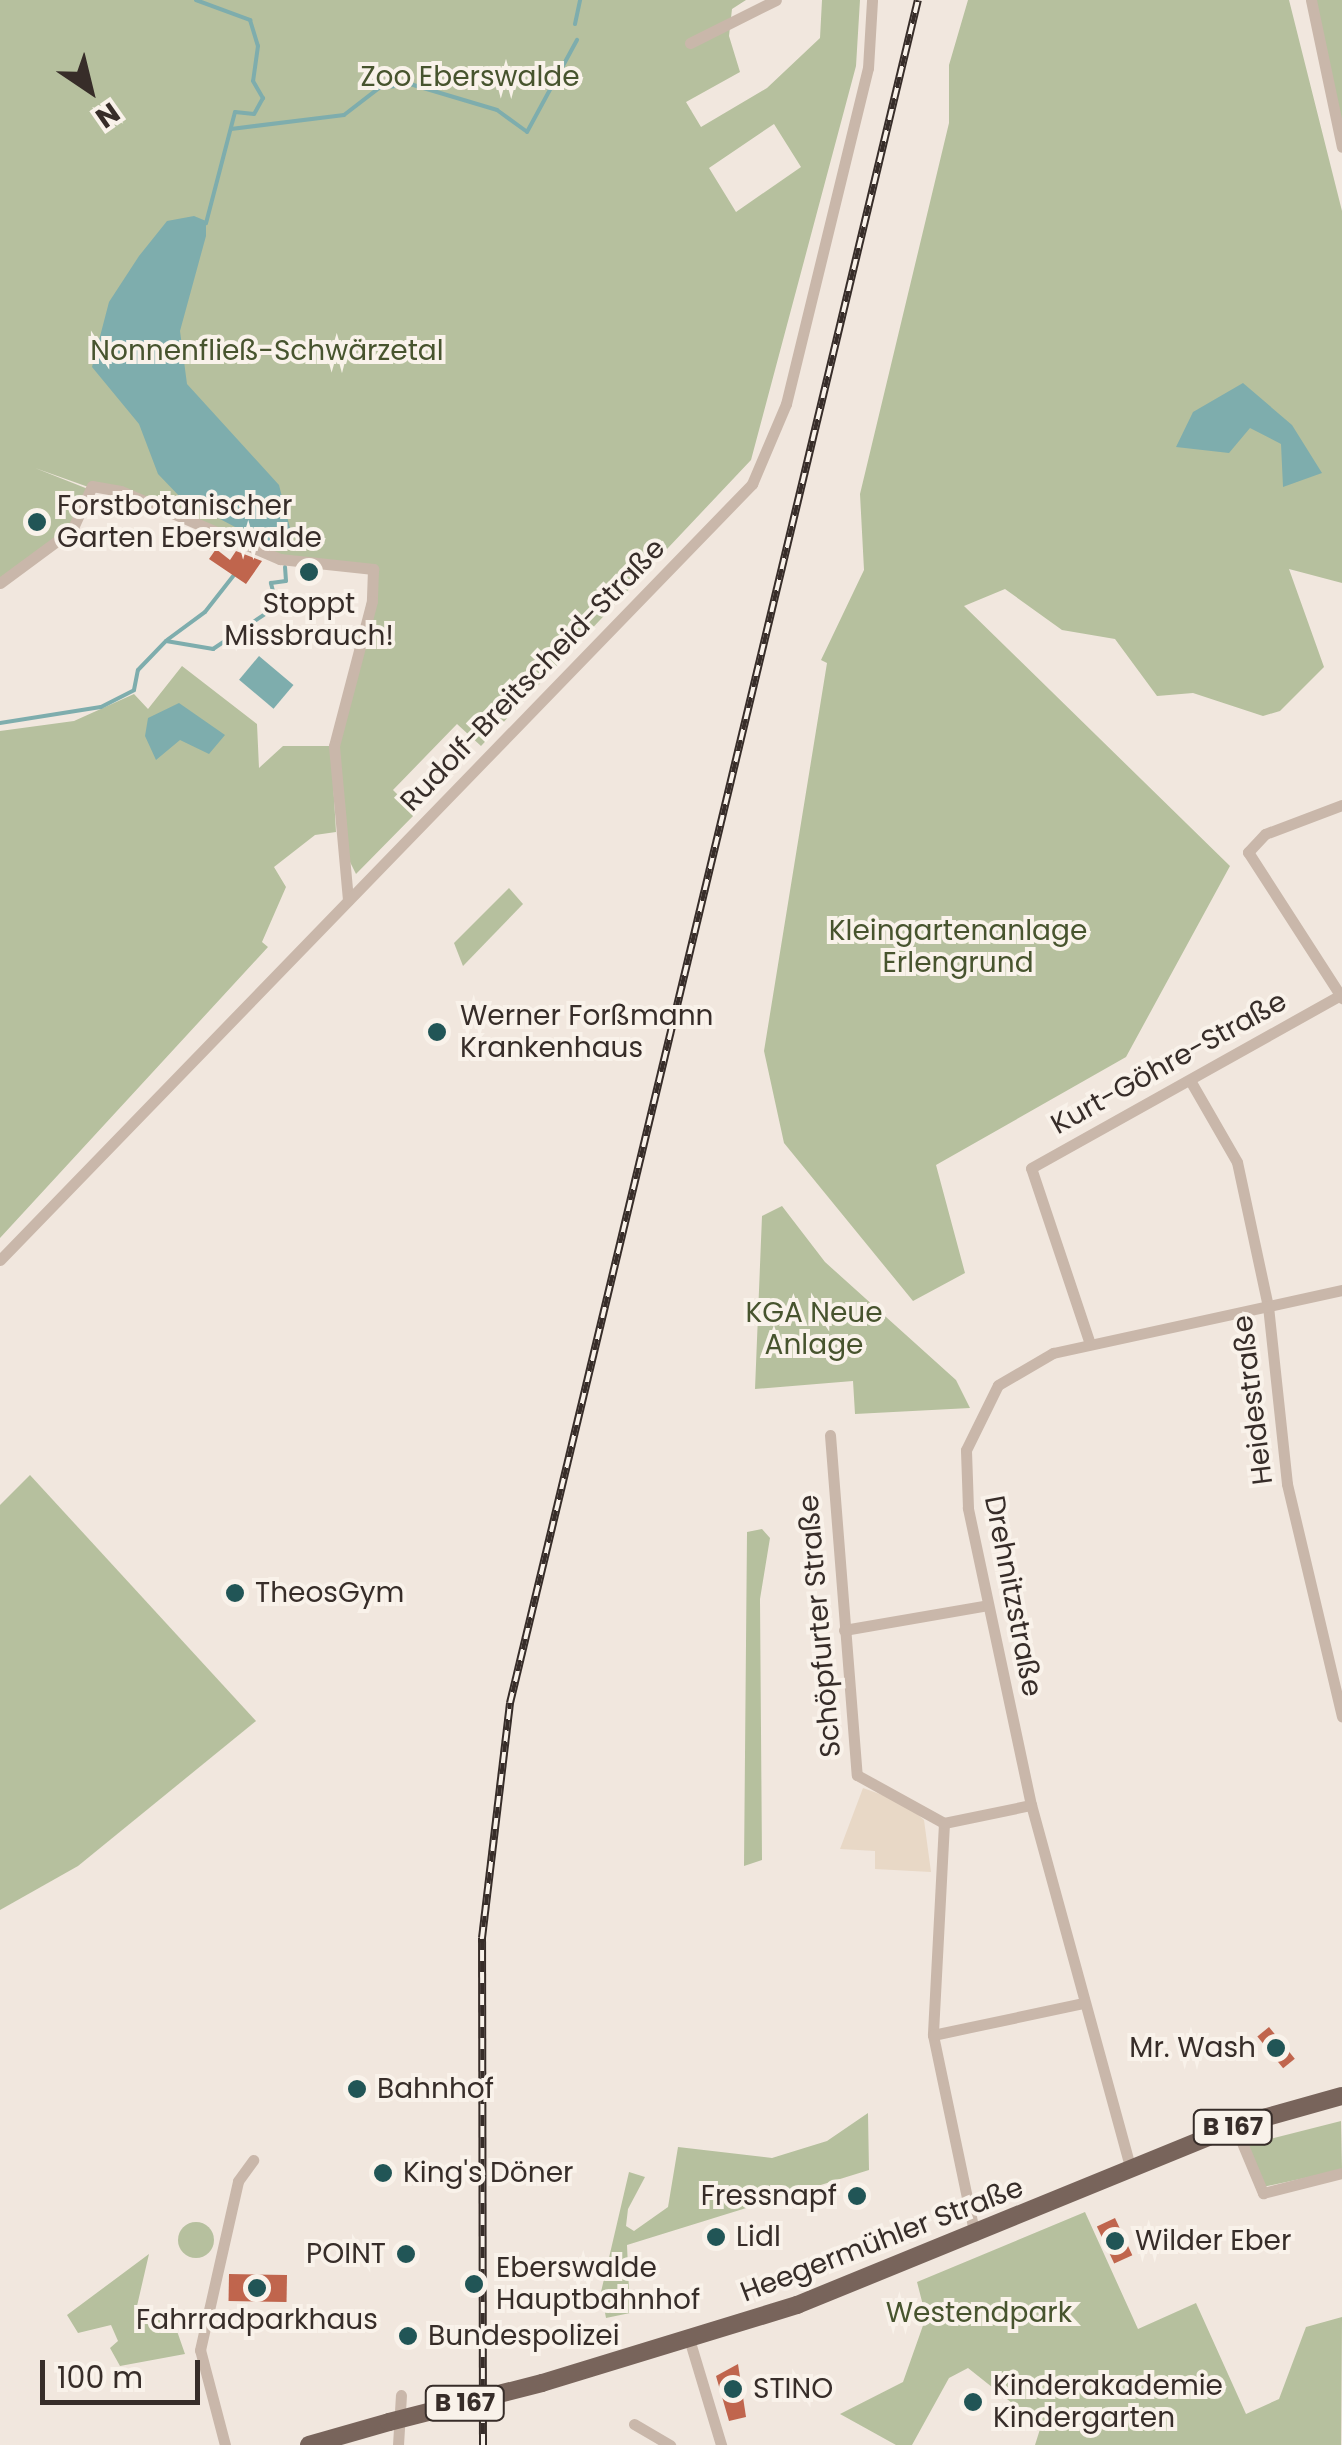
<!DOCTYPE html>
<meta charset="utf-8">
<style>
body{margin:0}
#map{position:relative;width:1342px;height:2445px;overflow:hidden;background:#f1e7de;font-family:Poppins,sans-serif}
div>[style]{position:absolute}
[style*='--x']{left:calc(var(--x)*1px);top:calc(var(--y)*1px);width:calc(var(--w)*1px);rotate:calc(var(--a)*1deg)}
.green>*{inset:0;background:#b6c09e}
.round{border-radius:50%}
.plaza>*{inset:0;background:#e8d8c6}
.water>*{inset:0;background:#7eadad;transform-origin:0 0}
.stream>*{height:4px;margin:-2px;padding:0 2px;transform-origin:2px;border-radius:2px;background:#7eadad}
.building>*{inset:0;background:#c0654d;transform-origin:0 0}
.street>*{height:11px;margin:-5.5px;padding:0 5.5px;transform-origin:5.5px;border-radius:5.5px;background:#c9b7aa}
.primary>*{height:18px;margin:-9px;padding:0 9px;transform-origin:9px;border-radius:9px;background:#78645b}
.rail>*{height:8px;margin-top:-4px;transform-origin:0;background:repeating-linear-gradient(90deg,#f9f2ea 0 11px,#372d29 0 22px);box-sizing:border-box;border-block:2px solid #372d29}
.primary-bridge>*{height:18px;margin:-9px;padding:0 9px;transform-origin:9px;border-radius:9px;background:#78645b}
.dots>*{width:28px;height:28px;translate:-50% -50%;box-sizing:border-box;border:5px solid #f9f2ea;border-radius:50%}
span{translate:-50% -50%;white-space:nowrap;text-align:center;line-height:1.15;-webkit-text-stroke:8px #f9f2ea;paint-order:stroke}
.shield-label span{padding:2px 8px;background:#f9f2ea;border:2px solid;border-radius:8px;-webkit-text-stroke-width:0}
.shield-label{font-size:25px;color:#372d29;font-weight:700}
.park-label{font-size:28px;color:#47542e}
.poi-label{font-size:28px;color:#372d29}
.left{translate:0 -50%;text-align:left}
.right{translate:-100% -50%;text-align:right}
.street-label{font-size:28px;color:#372d29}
.north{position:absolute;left:40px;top:40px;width:100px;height:100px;-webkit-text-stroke:8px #f9f2ea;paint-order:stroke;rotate:145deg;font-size:28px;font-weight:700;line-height:40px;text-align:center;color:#372d29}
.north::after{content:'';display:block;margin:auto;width:35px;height:45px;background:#372d29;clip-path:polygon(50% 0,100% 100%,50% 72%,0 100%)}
.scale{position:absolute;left:40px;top:2360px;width:160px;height:45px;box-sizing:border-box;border:5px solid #372d29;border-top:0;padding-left:12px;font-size:30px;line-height:35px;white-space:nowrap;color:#372d29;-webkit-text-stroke:8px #f9f2ea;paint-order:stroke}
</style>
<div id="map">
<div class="green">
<div style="clip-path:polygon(evenodd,0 0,746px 0,732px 9px,729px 36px,740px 72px,686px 102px,701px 127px,767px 88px,820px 38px,822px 0,860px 0,856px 66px,751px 460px,481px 746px,457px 724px,393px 790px,416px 813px,356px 874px,346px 854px,335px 746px,375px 566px,276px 554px,35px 468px,88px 489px,69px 529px,0 579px,0 0,774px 124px,801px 167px,736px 212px,709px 168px,774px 124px)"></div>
<div style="clip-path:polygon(968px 0,1289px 0,1342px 211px,1342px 583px,1289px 569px,1324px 667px,1280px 711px,1263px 716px,1193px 693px,1157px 696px,1115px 639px,1062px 630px,1005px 589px,964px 606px,1230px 866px,1126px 1057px,936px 1165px,965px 1273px,913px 1301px,784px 1143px,764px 1051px,827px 663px,821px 660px,864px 570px,860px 494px,949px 123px,949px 65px)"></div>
<div style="clip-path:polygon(1315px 0,1342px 0,1342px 125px)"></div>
<div style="clip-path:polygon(182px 666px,257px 724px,259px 768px,283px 746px,331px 746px,336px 832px,315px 835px,274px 867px,286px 887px,262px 942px,268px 947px,0 1238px,0 731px,74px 721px,134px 694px,148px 709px)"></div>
<div style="clip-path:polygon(509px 888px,523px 904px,463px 966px,454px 943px)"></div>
<div style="clip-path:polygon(782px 1206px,825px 1262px,956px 1380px,970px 1408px,855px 1414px,853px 1381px,755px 1389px,762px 1216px)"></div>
<div style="clip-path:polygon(30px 1475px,256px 1721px,78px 1866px,0 1910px,0 1505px)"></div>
<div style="clip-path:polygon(762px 1529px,770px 1538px,760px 1599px,762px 1860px,744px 1866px,747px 1532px)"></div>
<div style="clip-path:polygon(868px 2113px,869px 2170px,627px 2245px,630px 2313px,606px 2318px,601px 2292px,629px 2172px,645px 2177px,628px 2209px,626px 2226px,634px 2231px,668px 2207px,678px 2147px,772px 2158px,827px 2141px)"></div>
<div style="clip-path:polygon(1341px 2121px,1342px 2170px,1263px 2187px,1246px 2145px)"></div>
<div style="clip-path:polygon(1085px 2212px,1138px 2329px,1196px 2303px,1246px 2414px,1279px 2399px,1306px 2327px,1342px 2317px,1341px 2445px,1035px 2445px,1041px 2426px,968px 2368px,949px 2378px,912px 2445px,896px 2445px,840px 2414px,903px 2382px,926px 2317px,917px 2282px)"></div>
<div class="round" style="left:178px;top:2222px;width:36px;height:36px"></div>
<div style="clip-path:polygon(149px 2254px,137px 2306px,177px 2331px,185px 2354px,120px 2366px,110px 2348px,118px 2341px,111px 2325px,78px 2333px,67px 2315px)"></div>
</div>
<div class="plaza">
<div style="clip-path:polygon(863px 1788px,905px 1803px,924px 1820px,931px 1872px,875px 1869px,875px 1851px,840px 1849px)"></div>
</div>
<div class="water">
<div style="clip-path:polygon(194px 216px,206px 221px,206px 236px,180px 331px,187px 384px,279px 485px,292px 536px,279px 550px,182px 499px,158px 474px,139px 424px,92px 367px,109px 302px,139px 256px,167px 221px)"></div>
<div style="clip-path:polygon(1243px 383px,1292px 425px,1322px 473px,1283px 487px,1281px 444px,1250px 428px,1229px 453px,1176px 447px,1193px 412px)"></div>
<div style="left:259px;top:656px;width:45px;height:31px;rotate:40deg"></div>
<div style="clip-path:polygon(179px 703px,225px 735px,209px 754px,180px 740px,156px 760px,145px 736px,148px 718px)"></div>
</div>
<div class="stream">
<div style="--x:196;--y:0;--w:58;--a:20.3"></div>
<div style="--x:250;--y:20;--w:27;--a:73"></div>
<div style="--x:258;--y:46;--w:35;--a:98"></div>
<div style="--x:253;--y:81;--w:20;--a:60"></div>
<div style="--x:263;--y:98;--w:18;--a:119"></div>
<div style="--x:254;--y:114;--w:19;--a:-174"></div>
<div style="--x:235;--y:112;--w:115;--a:104.6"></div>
<div style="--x:575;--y:24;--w:25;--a:-78"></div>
<div style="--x:231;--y:129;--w:114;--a:-7.1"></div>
<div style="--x:344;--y:115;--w:44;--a:-37.6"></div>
<div style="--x:379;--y:88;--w:31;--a:-7"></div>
<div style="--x:410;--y:84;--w:91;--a:16.6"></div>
<div style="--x:497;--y:110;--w:37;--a:36"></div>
<div style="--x:527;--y:132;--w:105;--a:-61.5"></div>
<div style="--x:167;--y:640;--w:47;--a:-36.4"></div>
<div style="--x:205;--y:612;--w:47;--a:-51.9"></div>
<div style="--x:0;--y:723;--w:102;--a:-9"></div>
<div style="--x:101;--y:707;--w:37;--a:-27"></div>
<div style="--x:134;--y:690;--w:20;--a:-79"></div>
<div style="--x:138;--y:670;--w:40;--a:-46"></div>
<div style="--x:166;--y:641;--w:48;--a:9.7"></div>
<div style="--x:213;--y:649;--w:77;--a:-33.9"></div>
<div style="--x:277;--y:606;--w:24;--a:-105"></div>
<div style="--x:271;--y:583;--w:15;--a:-8"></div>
<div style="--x:286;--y:581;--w:14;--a:-94"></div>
</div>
<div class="building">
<div style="clip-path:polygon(216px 549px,230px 560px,236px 551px,262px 561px,246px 584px,209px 559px)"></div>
<div style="left:1269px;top:2027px;width:41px;height:15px;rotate:51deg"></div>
<div style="left:1115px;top:2218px;width:41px;height:20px;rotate:65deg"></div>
<div style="left:229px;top:2274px;width:58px;height:27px;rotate:1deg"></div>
<div style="clip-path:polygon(738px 2364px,746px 2417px,729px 2421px,716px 2376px)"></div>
</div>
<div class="street">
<div style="--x:1311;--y:0;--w:150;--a:78.1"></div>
<div style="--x:690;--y:43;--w:96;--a:-26.6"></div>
<div style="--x:0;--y:583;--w:89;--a:-36.4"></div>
<div style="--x:72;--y:530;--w:48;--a:-65.6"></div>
<div style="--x:92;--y:486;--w:29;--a:10"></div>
<div style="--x:121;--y:491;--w:173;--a:23.2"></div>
<div style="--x:280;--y:559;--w:94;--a:6.1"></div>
<div style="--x:373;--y:569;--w:32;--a:92"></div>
<div style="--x:372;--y:601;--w:150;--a:104.7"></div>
<div style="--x:334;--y:746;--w:155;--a:84.8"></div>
<div style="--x:1342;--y:805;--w:82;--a:159.4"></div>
<div style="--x:1265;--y:834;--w:25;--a:133"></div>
<div style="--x:1248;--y:852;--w:174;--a:57.2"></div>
<div style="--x:1191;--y:1082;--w:92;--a:60.1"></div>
<div style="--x:1237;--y:1162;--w:147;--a:77.9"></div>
<div style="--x:1268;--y:1306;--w:179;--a:83.9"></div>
<div style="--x:1287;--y:1484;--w:239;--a:76.7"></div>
<div style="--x:0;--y:1260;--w:1081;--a:-45.9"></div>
<div style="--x:752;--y:484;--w:87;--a:-67"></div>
<div style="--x:786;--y:404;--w:346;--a:-76.3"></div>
<div style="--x:868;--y:68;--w:68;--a:-86.6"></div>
<div style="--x:1089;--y:1341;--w:182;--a:-108.5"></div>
<div style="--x:1031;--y:1168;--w:354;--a:-29.2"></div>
<div style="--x:830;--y:1435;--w:341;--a:85.5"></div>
<div style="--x:857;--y:1775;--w:99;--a:28.9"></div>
<div style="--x:944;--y:1823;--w:212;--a:93"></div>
<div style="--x:933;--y:2035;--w:205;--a:78.2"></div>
<div style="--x:844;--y:1630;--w:146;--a:-9.8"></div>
<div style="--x:944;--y:1823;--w:89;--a:-11.7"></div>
<div style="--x:933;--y:2035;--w:153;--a:-12"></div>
<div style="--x:1235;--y:2126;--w:73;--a:67.3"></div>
<div style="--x:1263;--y:2193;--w:81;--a:-14.2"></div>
<div style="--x:1131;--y:2170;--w:378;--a:-105.3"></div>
<div style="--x:1031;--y:1805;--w:304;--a:-102"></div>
<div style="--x:968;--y:1508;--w:58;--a:-92"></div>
<div style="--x:966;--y:1450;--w:72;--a:-63.8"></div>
<div style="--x:998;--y:1385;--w:64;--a:-30.2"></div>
<div style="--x:1053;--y:1353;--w:296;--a:-12.3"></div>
<div style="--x:690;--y:2342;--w:108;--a:73.2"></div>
<div style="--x:634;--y:2424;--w:42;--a:30.3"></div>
<div style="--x:225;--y:2445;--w:98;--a:-104.7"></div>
<div style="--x:200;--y:2350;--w:173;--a:-77.3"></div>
<div style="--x:238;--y:2181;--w:26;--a:-54"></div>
<div style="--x:398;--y:2445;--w:50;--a:-86.6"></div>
</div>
<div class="primary">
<div style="--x:542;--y:2383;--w:267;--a:-17"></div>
<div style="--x:797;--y:2305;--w:473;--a:-22.2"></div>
<div style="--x:1235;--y:2126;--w:111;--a:-15.7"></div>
<div style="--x:309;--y:2445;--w:83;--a:-16"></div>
</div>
<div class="rail">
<div style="--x:483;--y:2445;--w:507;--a:-90.11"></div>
<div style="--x:482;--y:1938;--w:237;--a:-83.2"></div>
<div style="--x:510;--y:1703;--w:1751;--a:-76.53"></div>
</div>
<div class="primary-bridge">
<div style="--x:389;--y:2422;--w:158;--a:-14.3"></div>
</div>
<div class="dots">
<div style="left:37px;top:522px;background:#215556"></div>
<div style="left:309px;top:572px;background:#215556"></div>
<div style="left:437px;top:1032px;background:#215556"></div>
<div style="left:235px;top:1593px;background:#215556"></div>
<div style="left:1276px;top:2048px;background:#215556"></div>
<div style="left:357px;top:2089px;background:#215556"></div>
<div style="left:383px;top:2173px;background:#215556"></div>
<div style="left:857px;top:2196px;background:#215556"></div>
<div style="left:716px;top:2237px;background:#215556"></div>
<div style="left:1115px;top:2241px;background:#215556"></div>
<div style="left:406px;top:2254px;background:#215556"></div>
<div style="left:474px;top:2284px;background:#215556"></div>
<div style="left:257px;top:2288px;background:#215556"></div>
<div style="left:408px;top:2336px;background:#215556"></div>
<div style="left:733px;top:2389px;background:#215556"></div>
<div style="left:973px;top:2402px;background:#215556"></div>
</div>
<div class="shield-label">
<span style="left:1233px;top:2127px">B 167</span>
<span style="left:465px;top:2403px">B 167</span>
</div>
<div class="park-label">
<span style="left:470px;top:77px">Zoo Eberswalde</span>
<span style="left:267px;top:351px">Nonnenfließ-Schwärzetal</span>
<span style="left:958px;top:947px">Kleingartenanlage<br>Erlengrund</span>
<span style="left:814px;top:1329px">KGA Neue<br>Anlage</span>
<span style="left:979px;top:2313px">Westendpark</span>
</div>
<div class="poi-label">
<span class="left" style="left:57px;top:522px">Forstbotanischer<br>Garten Eberswalde</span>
<span style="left:309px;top:620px">Stoppt<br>Missbrauch!</span>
<span class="left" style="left:460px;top:1032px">Werner Forßmann<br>Krankenhaus</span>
<span class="left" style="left:255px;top:1593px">TheosGym</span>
<span class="right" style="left:1256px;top:2048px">Mr. Wash</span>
<span class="left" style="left:377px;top:2089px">Bahnhof</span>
<span class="left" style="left:403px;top:2173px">King's Döner</span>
<span class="right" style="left:837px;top:2196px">Fressnapf</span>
<span class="left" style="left:736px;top:2237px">Lidl</span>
<span class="left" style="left:1135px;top:2241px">Wilder Eber</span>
<span class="right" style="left:386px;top:2254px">POINT</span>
<span class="left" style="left:496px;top:2284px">Eberswalde<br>Hauptbahnhof</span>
<span style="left:257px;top:2320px">Fahrradparkhaus</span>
<span class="left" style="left:428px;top:2336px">Bundespolizei</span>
<span class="left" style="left:993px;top:2402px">Kinderakademie<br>Kindergarten</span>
<span class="left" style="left:753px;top:2389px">STINO</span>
</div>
<div class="street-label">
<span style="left:533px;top:675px;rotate:-46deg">Rudolf-Breitscheid-Straße</span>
<span style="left:1169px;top:1063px;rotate:-29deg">Kurt-Göhre-Straße</span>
<span style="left:1253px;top:1400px;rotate:-97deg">Heidestraße</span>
<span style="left:1013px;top:1596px;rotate:79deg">Drehnitzstraße</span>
<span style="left:820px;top:1626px;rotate:-95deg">Schöpfurter Straße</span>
<span style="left:882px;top:2240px;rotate:-21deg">Heegermühler Straße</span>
</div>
<div class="north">N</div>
<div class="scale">100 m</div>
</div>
